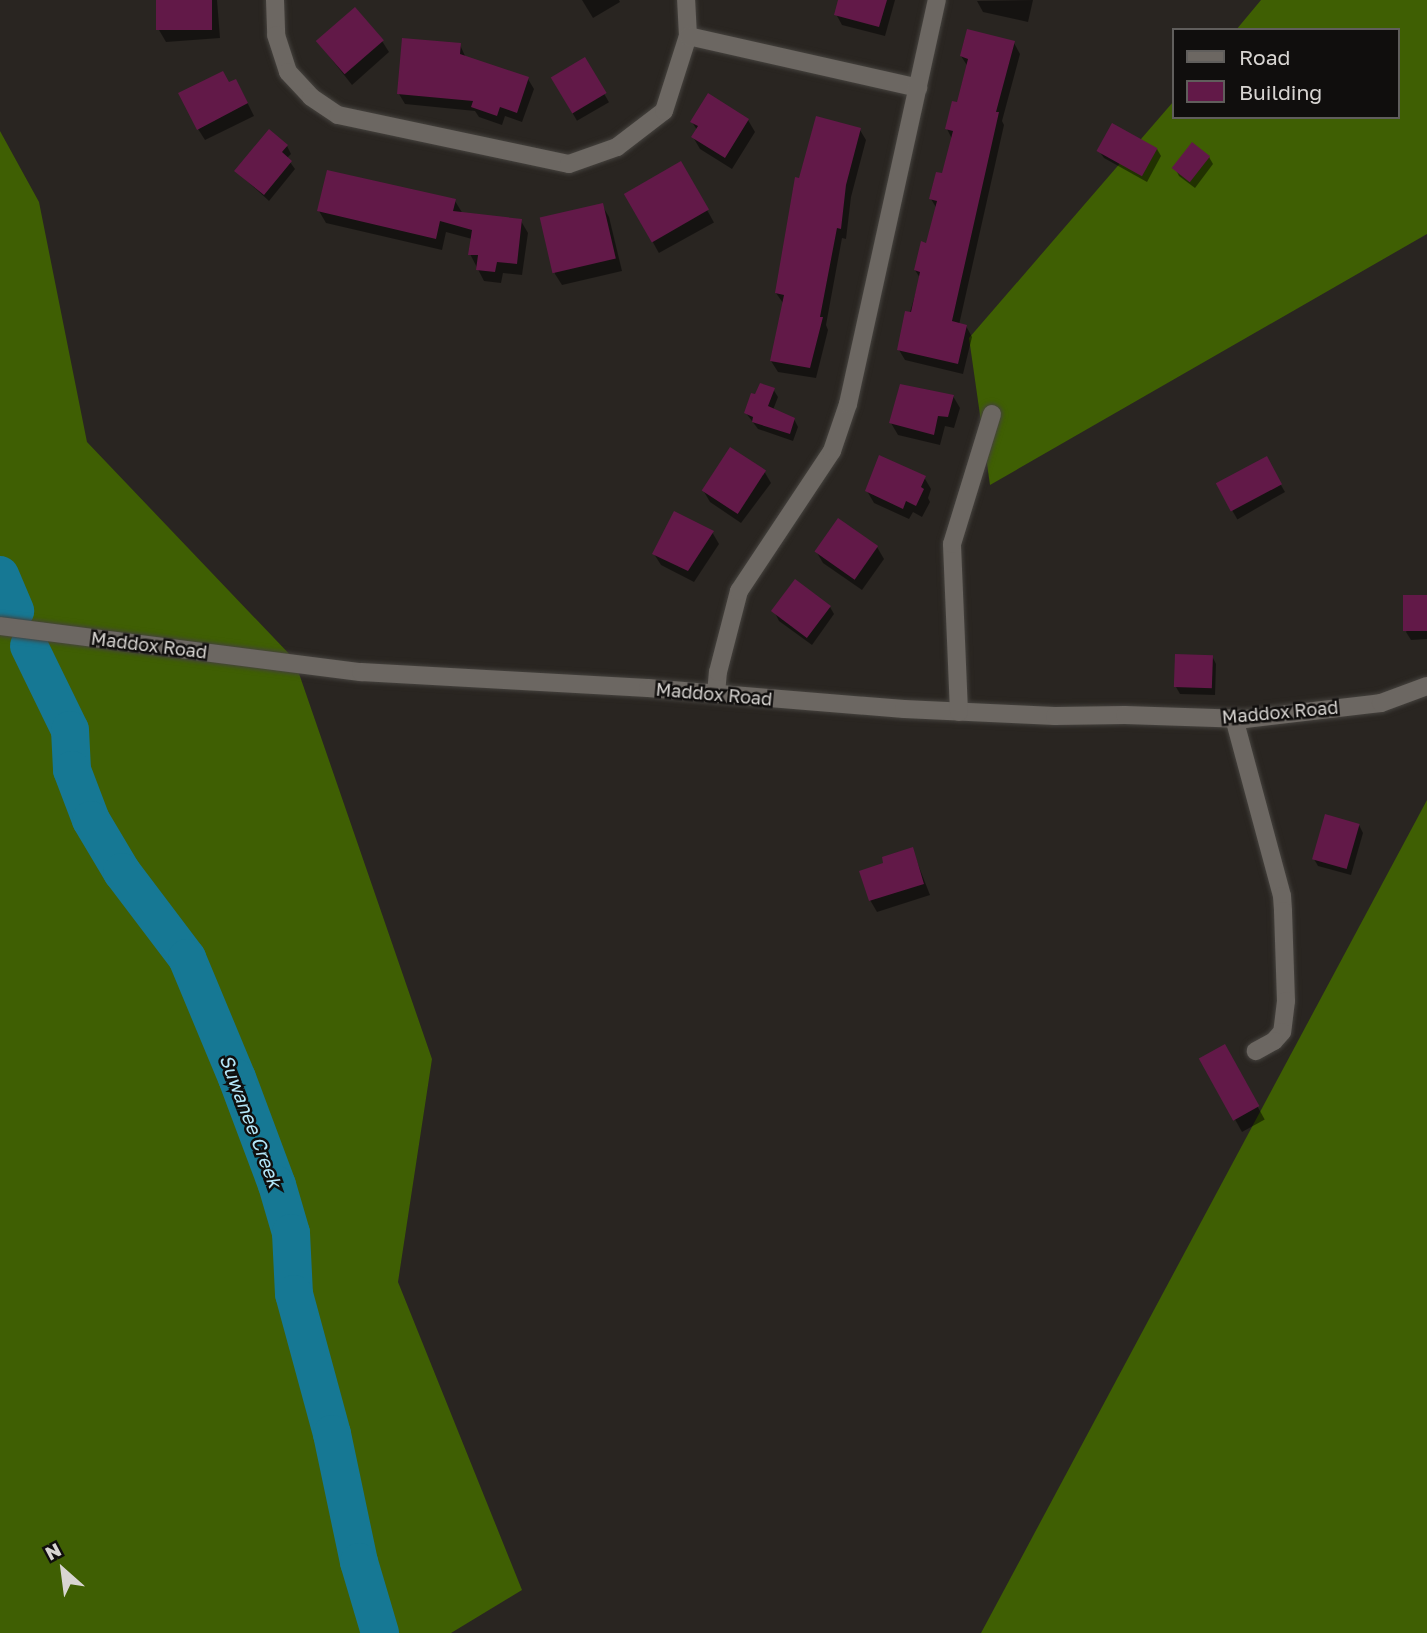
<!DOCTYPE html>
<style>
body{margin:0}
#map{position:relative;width:1427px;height:1633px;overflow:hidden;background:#292521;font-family:"Golos Text",sans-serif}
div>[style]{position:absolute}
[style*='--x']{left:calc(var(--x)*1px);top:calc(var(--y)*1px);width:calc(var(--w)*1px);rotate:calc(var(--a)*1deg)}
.forest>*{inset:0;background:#3f5f03}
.shadow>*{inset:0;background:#0007;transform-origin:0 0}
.river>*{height:38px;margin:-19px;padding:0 19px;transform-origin:19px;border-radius:19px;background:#167894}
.building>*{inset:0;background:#621948;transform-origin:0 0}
.roads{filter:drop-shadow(0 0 2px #45423e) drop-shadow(0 0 2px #45423e)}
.minor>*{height:18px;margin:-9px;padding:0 9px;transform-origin:9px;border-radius:9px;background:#6c6762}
span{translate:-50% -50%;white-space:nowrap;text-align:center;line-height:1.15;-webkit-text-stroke:5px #100e0d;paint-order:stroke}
.street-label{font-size:18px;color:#d8d5d2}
.water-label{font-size:19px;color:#b5e8fb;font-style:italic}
.legend{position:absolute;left:1172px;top:28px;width:228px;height:91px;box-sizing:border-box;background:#100e0d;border:2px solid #605e5c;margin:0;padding:9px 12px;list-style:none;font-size:21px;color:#d8d5d2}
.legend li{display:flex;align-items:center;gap:14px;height:35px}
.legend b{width:35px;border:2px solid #605e5c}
.north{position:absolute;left:28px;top:1535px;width:70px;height:70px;-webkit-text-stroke:5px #100e0d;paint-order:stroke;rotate:332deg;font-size:19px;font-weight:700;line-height:28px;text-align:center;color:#d8d5d2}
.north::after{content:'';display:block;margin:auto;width:24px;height:32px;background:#d8d5d2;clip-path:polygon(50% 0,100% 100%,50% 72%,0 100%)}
</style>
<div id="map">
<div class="forest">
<div style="clip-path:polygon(1261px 0,1427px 0,1427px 234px,990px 485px,969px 338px,1173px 102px,1173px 117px,1397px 117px,1397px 30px,1236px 30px)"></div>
<div style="clip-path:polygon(0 131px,39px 202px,87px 442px,294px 659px,432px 1059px,398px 1282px,522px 1590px,451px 1633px,0 1633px)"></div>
<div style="clip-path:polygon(1427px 800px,1427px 1633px,981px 1633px)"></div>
</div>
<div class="shadow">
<div style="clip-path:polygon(157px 0,217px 0,220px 38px,166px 42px,159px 30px)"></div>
<div style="clip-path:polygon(582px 0,619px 0,620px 2px,593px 18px)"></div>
<div style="clip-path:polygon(840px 0,895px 0,885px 36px,842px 25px,836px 14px)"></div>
<div style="clip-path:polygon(1033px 0,1028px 22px,983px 12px,977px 1px)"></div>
<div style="clip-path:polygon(382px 41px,389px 52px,352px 85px,318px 42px)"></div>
<div style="clip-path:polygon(1014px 43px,1020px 54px,1002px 121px,1004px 125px,959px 325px,966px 326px,972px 337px,963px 374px,905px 360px,899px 350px,920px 278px,915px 270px,928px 245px,937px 209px,931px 199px,943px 175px,952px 139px,947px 129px,958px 104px,968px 67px,961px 56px)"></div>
<div style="clip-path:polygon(460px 45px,466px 58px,528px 79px,534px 89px,522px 122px,505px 116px,502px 125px,479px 117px,475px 111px,405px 104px,399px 94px)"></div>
<div style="left:584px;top:59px;width:50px;height:37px;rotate:60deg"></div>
<div style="clip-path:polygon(229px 84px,242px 92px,254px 116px,205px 140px,198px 129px)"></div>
<div style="clip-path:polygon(708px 96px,748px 120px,755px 132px,732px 169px,700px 149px,693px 137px,697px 130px,692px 122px)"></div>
<div style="clip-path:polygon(860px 130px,866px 140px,851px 197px,846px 239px,842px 238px,826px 325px,828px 330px,816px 378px,778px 372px,771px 361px,783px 303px,776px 293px,800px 180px)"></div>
<div style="clip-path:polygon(287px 146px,291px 154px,287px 158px,295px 169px,269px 201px,236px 171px)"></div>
<div style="clip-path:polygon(1157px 149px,1161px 156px,1147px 182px,1104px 158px,1099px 151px)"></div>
<div style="clip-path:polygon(1209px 157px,1213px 164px,1195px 188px,1179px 176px,1175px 168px)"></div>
<div style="left:681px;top:163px;width:68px;height:63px;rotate:61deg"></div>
<div style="clip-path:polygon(455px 201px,463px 214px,521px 221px,528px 233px,522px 275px,503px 273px,501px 283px,484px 281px,470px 254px,472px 239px,446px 232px,442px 250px,326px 223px,319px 211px)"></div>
<div style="clip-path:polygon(602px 205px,609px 217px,622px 271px,562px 285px,555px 274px,542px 219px)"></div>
<div style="clip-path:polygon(773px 389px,778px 397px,773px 410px,794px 419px,798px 427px,793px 441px,758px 429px,746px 413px)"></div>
<div style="clip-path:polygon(953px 396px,960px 408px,954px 428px,945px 426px,940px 445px,898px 435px,891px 423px)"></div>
<div style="left:1266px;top:459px;width:38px;height:55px;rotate:60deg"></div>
<div style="clip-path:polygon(764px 471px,771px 483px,741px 523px,710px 502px,703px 490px)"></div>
<div style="clip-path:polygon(924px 477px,931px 489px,928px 498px,930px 502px,922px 517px,913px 512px,909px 519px,874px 503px,867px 491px)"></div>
<div style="clip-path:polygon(712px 532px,719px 544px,694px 582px,661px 565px,654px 554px)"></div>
<div style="clip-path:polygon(877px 547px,884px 559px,862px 590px,823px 563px,816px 551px)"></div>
<div style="clip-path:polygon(1427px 596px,1427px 639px,1411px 640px,1406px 632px)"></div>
<div style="clip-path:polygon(830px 607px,834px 614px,812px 645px,779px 621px,775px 613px)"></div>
<div style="clip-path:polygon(1212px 656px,1216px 664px,1215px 695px,1180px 694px,1176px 687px)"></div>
<div style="clip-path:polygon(1359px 825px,1363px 833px,1351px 875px,1318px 866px,1314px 859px)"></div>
<div style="clip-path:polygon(912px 849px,930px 895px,877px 912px,870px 900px,886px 864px)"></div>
<div style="left:1224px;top:1046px;width:84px;height:26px;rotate:61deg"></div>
</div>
<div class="river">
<div style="--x:0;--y:575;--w:39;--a:67"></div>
<div style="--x:29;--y:646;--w:93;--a:64"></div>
<div style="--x:70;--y:730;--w:40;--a:87.1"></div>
<div style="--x:72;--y:770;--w:53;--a:69.2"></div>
<div style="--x:91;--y:820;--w:61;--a:59.2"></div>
<div style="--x:122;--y:872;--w:108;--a:52.9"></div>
<div style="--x:187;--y:958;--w:130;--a:67.4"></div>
<div style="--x:237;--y:1078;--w:114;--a:69.5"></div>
<div style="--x:277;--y:1185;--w:50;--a:73.7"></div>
<div style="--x:291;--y:1233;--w:61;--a:87.2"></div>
<div style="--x:294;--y:1294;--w:145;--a:74.8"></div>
<div style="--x:332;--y:1434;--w:131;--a:78.1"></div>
<div style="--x:359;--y:1562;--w:74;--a:73.5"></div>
</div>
<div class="building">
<div style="left:156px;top:0;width:56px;height:30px"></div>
<div style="clip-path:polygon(838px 0,887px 0,879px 27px,834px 15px)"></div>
<div style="left:355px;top:7px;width:44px;height:52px;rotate:49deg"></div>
<div style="clip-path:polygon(967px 29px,1015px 41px,996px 112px,999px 112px,952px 321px,967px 325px,958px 364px,897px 350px,905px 311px,911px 312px,920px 272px,914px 270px,921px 241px,926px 243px,937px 201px,929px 199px,936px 172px,942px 173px,953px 131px,945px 129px,952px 101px,957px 102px,968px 59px,960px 56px)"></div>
<div style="clip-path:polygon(402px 38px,461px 43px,460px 54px,529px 77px,517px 113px,500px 107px,497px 116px,471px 107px,473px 101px,397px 94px)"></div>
<div style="left:585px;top:57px;width:42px;height:40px;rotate:59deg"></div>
<div style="clip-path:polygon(223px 71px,229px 82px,236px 79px,248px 103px,197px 130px,178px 93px)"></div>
<div style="clip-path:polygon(708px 93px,749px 119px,725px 158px,691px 137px,698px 126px,690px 122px)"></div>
<div style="clip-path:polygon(816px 116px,861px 128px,846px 185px,841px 229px,837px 228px,820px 317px,823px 317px,810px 368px,770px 361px,784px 295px,775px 293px,795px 177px,799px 178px)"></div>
<div style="left:1112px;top:123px;width:52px;height:32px;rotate:29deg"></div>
<div style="clip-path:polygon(269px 129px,288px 145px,282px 152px,292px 161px,264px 195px,234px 171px)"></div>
<div style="left:1192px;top:142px;width:23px;height:33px;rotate:38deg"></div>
<div style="left:681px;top:161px;width:56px;height:66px;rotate:60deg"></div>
<div style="clip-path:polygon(327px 170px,456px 199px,453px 211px,522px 219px,517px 264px,497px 262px,495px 272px,476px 270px,478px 255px,468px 255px,472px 230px,440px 221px,436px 239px,317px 211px)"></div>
<div style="left:603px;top:203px;width:57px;height:65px;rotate:77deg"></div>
<div style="clip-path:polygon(760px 383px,775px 388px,768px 406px,795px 418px,790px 434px,752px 422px,753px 417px,744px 413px,751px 393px,755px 394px)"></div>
<div style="clip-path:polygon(900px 384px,954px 395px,948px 417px,938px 416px,934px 435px,889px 423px)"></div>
<div style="left:730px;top:447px;width:43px;height:52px;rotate:33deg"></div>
<div style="clip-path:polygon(879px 455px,926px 476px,921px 487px,924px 489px,916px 506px,906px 501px,903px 509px,865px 491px)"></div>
<div style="left:1267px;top:456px;width:32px;height:58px;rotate:62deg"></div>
<div style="clip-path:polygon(674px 511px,714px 531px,688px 571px,652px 554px)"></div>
<div style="left:838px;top:518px;width:49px;height:41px;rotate:35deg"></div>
<div style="left:795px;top:579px;width:45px;height:40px;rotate:37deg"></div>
<div style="left:1427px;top:595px;width:36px;height:24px;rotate:90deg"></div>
<div style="left:1175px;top:654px;width:38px;height:33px;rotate:2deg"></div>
<div style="left:1325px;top:814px;width:36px;height:47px;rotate:16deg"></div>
<div style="clip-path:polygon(913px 847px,924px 884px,869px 901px,859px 871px,883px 863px,882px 857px)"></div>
<div style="left:1225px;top:1044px;width:71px;height:30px;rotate:61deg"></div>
</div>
<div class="roads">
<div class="minor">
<div style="--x:275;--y:0;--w:35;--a:88"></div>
<div style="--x:276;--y:35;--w:39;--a:72"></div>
<div style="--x:288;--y:72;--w:34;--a:47"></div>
<div style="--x:311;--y:97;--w:32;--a:34"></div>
<div style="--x:338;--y:115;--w:236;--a:12"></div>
<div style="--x:569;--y:164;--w:51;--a:-19.5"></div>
<div style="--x:617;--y:147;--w:59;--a:-37.5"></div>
<div style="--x:664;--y:111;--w:79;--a:-72.3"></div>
<div style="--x:688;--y:36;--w:36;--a:-93"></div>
<div style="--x:688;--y:36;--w:236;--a:12.7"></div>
<div style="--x:0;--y:626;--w:364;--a:7.3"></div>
<div style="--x:361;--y:672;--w:287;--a:3.2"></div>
<div style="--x:648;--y:688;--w:257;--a:4.7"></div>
<div style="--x:904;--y:709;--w:151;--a:2.7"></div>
<div style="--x:1055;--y:716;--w:70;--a:-0.8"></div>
<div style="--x:1125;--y:715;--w:120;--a:1.9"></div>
<div style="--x:1245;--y:719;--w:137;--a:-6.7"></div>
<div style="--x:1381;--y:703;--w:49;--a:-20.3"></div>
<div style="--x:716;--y:694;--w:22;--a:-85"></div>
<div style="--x:718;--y:672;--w:84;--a:-75.5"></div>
<div style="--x:739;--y:591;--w:168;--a:-56.4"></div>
<div style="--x:832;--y:451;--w:50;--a:-71.2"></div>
<div style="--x:848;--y:404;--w:414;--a:-77.6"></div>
<div style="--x:959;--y:712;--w:168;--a:-92.4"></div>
<div style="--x:952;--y:544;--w:136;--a:-72.9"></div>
<div style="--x:1234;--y:718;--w:184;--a:74.9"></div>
<div style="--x:1282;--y:896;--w:15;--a:86"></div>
<div style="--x:1283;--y:911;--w:90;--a:88.1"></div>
<div style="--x:1286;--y:1001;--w:31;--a:97"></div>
<div style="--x:1282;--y:1032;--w:12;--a:132"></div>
<div style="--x:1274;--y:1041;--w:21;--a:151"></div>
</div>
</div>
<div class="street-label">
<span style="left:149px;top:645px;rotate:7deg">Maddox Road</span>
<span style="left:714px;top:694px;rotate:5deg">Maddox Road</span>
<span style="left:1280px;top:712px;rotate:-5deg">Maddox Road</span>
</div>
<div class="water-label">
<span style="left:251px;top:1121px;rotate:69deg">Suwanee Creek</span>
</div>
<ul class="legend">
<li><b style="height:9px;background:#6c6762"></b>Road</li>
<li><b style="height:19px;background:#621948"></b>Building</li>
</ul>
<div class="north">N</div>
</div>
